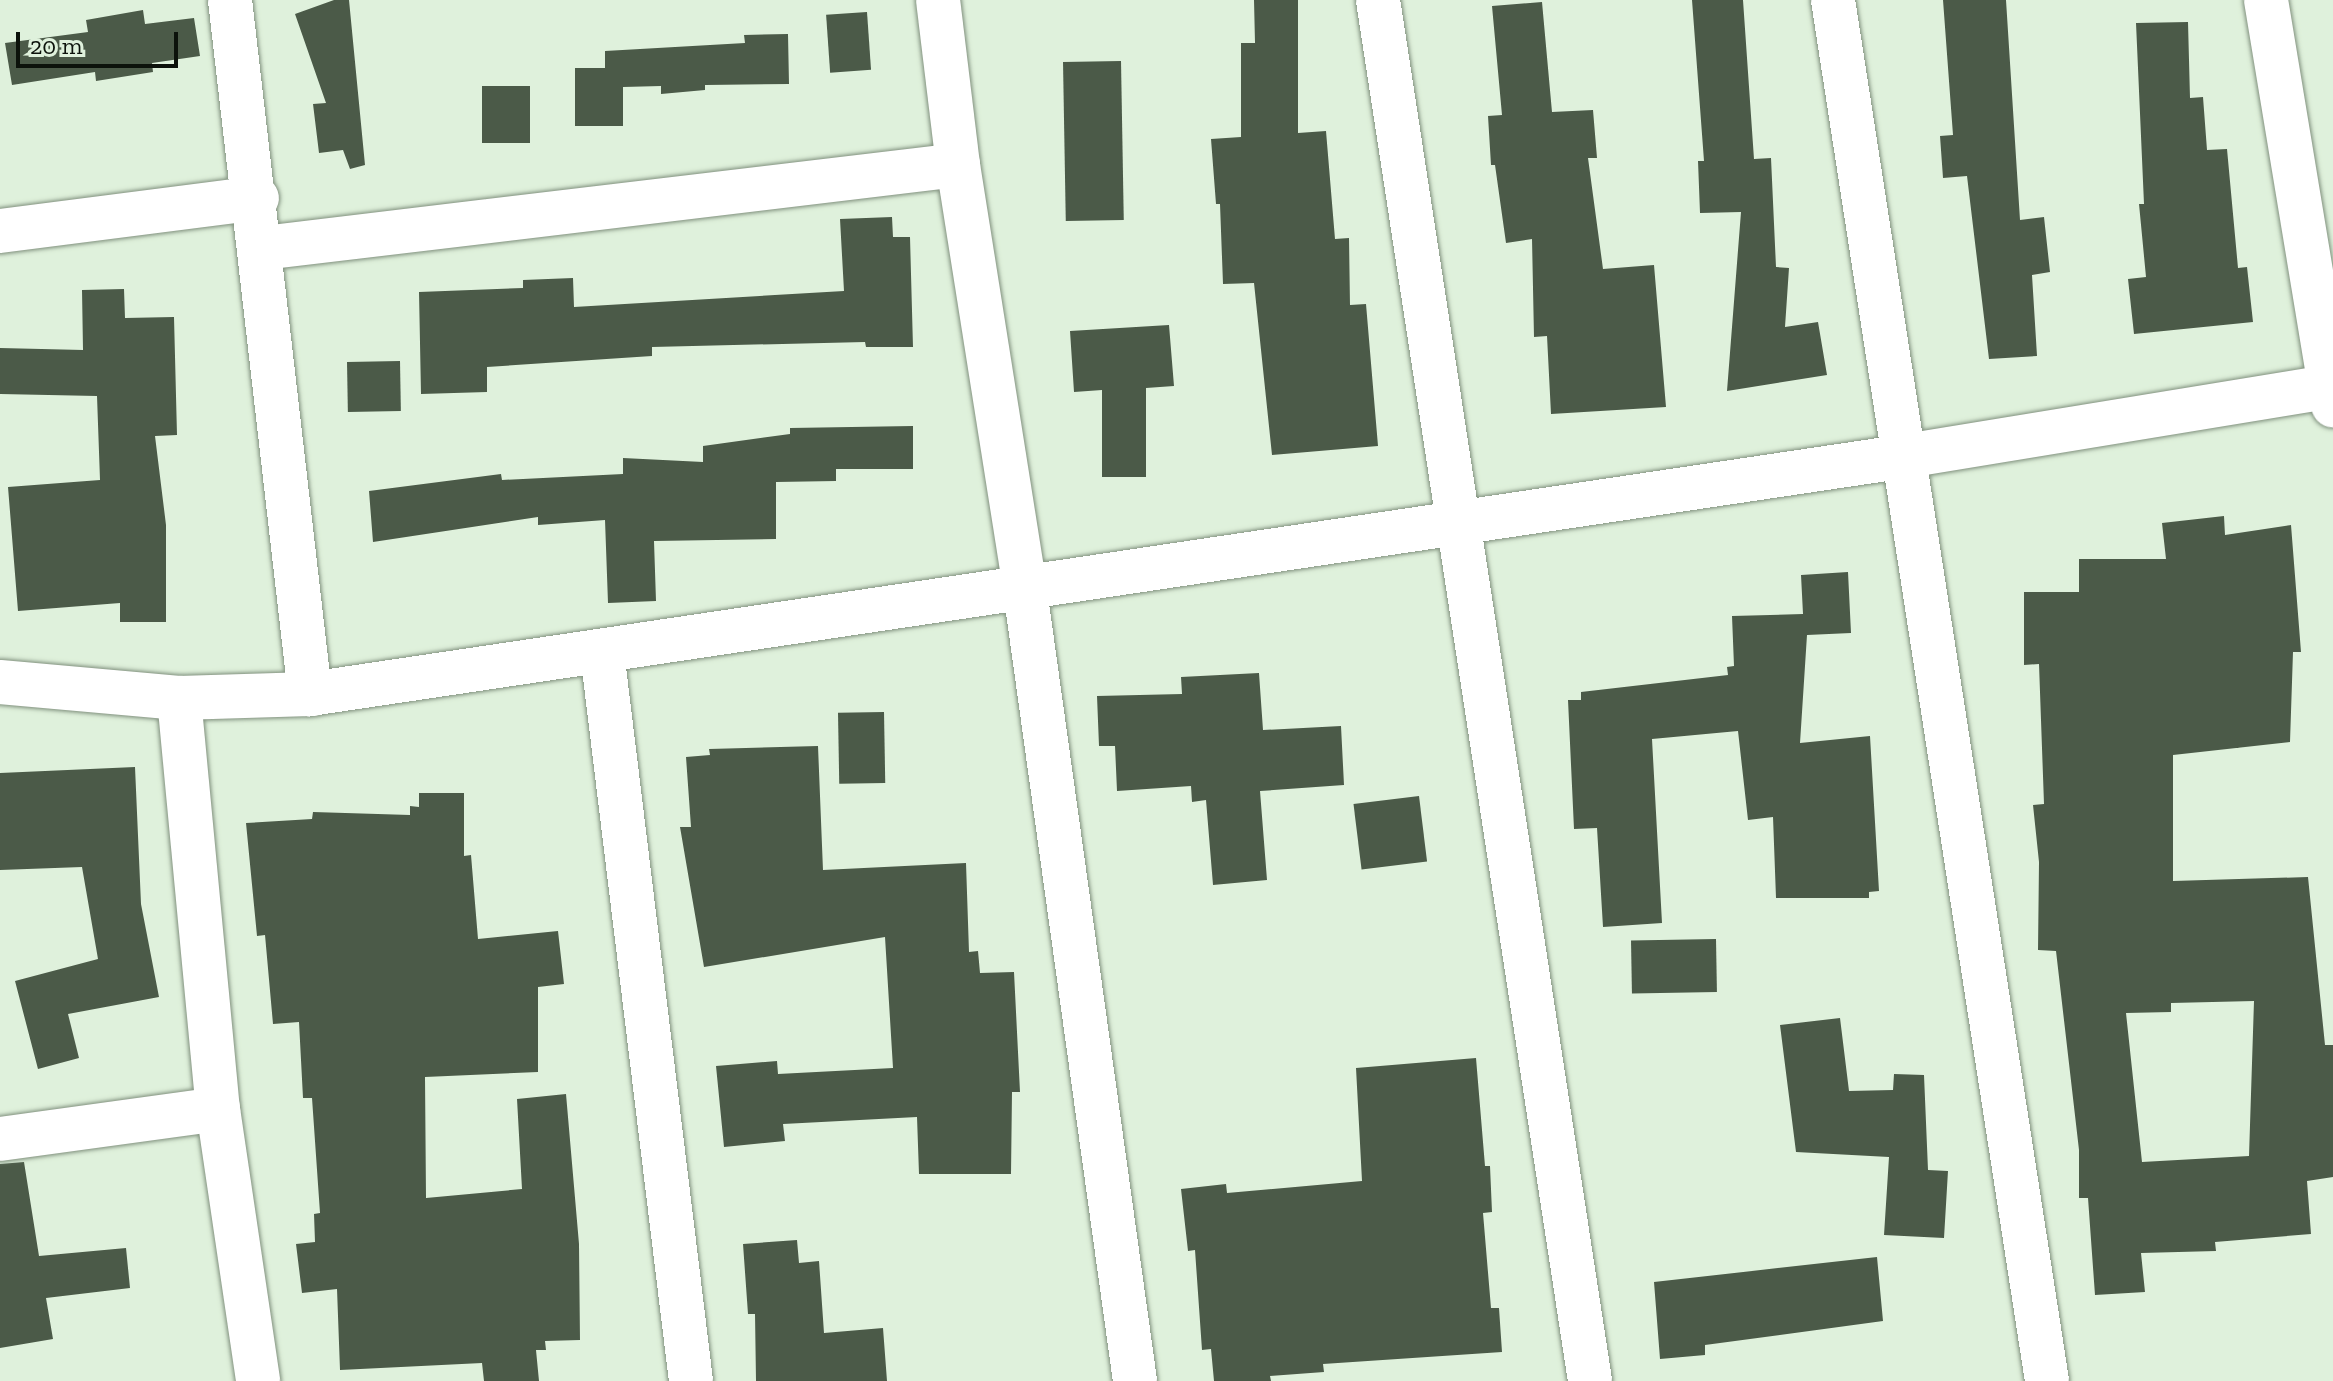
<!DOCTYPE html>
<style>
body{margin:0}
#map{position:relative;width:2333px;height:1381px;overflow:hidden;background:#dff1dc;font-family:"Zilla Slab",serif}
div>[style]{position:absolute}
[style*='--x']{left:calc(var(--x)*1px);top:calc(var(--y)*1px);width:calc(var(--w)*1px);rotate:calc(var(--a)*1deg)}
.building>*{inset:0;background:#4b5a48;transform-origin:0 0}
.roads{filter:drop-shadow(0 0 2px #81917e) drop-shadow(0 0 2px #81917e)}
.street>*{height:44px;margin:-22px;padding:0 22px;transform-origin:22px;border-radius:22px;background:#fff}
span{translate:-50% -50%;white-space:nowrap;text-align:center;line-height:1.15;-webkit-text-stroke:8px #dff1dc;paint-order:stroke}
.scale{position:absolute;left:16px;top:32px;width:162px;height:36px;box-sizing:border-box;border:4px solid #0c120b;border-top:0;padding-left:10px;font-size:24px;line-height:28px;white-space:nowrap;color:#0c120b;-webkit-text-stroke:6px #dff1dc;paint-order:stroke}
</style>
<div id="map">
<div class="building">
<div style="clip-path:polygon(334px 0,349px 0,365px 165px,350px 169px,343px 150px,319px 153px,313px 104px,326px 103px,295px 14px)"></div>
<div style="clip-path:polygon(1254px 0,1298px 0,1298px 133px,1326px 131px,1335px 239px,1349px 238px,1350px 305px,1366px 304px,1378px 446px,1272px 455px,1254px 283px,1223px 284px,1220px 204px,1216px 204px,1211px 139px,1241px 137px,1241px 43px,1255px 43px)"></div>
<div style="clip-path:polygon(1692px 0,1743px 0,1754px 159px,1771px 158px,1776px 267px,1789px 268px,1785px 327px,1818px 322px,1827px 375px,1727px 391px,1741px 212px,1700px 213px,1698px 161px,1704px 161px)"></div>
<div style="clip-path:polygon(1943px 0,2006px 0,2020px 220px,2044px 217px,2050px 272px,2032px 275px,2037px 356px,1989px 359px,1967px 176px,1943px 178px,1940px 136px,1953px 135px)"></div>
<div style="clip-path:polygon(1542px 2px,1552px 112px,1593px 110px,1597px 158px,1588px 158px,1603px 269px,1654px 265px,1666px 407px,1551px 414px,1547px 336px,1534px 337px,1532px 239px,1506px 243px,1495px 165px,1491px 165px,1488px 116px,1502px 115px,1492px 6px)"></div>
<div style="clip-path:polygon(143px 10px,145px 24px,194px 18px,200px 56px,152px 63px,153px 72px,96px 81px,95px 72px,12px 85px,5px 43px,88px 32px,86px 20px)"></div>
<div style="left:867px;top:12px;width:58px;height:41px;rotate:86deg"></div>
<div style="clip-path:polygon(2188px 22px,2190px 98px,2203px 97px,2207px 150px,2227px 149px,2238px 268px,2247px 267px,2253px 322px,2134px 334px,2128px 279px,2146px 277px,2139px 204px,2144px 204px,2136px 23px)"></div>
<div style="clip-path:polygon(788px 34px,789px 84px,705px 85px,705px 90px,661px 94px,661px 86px,623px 87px,623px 126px,575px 126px,575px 68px,605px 68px,605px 51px,745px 43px,744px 35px)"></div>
<div style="left:1121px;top:61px;width:159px;height:58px;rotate:89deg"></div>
<div style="left:482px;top:86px;width:48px;height:57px"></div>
<div style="clip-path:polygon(892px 217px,893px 237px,910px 237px,913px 347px,866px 347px,865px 342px,652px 347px,652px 356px,487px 367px,487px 392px,421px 394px,419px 292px,523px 288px,523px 280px,573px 278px,574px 307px,844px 291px,840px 219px)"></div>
<div style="clip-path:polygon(124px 289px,125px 318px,174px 317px,177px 435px,155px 436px,166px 525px,166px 622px,120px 622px,120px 603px,18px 611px,8px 487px,100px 480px,97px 396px,0 394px,0 348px,83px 350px,82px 290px)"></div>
<div style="clip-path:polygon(1169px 325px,1174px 386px,1146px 388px,1146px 477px,1102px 477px,1102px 390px,1074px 392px,1070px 331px)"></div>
<div style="left:400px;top:361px;width:50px;height:53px;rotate:89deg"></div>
<div style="clip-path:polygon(913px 426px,913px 469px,836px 469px,836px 481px,776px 482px,776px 539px,654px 541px,656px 601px,608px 603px,605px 520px,538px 525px,538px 517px,373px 542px,369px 491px,501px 474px,502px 480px,623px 474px,623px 458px,703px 462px,703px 446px,790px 434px,790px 428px)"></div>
<div style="clip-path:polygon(evenodd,2224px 516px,2225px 535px,2291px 525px,2301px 652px,2293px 652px,2290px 742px,2173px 755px,2173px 881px,2308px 877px,2325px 1045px,2333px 1045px,2333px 1177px,2307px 1181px,2311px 1234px,2215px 1242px,2216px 1251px,2141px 1253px,2145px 1292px,2095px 1295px,2088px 1198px,2079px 1198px,2079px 1150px,2056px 951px,2038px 950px,2039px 862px,2033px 805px,2044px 804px,2039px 664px,2024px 665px,2024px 592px,2079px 592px,2079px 559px,2166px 559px,2162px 523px,2224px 516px,2254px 1001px,2249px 1156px,2142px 1162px,2126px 1013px,2171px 1012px,2171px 1003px,2254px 1001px)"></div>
<div style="clip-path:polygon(1848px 572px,1851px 633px,1807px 635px,1800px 743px,1870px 736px,1879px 891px,1869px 892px,1869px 898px,1776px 898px,1773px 817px,1748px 820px,1738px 731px,1652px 739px,1662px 923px,1603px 927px,1597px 828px,1574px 829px,1568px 700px,1581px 700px,1581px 692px,1728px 675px,1727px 667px,1734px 666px,1732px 616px,1803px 614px,1801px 575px)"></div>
<div style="clip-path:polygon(1259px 673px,1263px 730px,1341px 726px,1344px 785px,1260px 791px,1267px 880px,1213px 885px,1206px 800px,1192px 802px,1191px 786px,1117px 791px,1115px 746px,1099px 746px,1097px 696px,1182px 694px,1181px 677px)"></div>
<div style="left:884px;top:712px;width:71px;height:46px;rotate:89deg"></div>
<div style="clip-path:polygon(818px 746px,823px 870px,966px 863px,969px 952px,978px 951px,980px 973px,1014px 972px,1020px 1092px,1012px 1092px,1011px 1174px,919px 1174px,917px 1117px,783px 1124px,785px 1141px,724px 1147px,716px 1066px,777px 1061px,778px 1074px,893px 1068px,885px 937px,704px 967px,680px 827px,691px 827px,686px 757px,710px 755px,709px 749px)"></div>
<div style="clip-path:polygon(135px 767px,141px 904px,159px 997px,68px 1014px,79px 1058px,38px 1069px,15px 981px,98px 959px,82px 867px,0 870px,0 773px)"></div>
<div style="clip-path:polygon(419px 793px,464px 793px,464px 856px,471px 855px,478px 939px,558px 931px,564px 984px,538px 987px,538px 1072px,425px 1077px,426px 1198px,522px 1189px,517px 1099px,566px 1094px,579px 1244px,580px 1340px,545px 1341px,546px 1350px,536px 1350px,539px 1381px,484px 1381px,482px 1363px,340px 1370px,337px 1289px,302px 1293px,296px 1244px,315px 1242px,314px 1214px,320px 1213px,312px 1098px,303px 1098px,299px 1022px,273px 1024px,265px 935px,257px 936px,246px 823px,312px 819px,313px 812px,410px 815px,410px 806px,419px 807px)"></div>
<div style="left:1419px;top:796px;width:66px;height:66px;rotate:83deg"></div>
<div style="left:1716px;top:939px;width:53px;height:85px;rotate:89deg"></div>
<div style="clip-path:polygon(1840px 1018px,1849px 1091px,1893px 1090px,1894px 1074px,1924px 1075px,1928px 1170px,1948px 1171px,1944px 1238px,1884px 1235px,1889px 1157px,1796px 1152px,1780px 1025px)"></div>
<div style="clip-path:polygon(1476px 1058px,1485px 1166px,1490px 1166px,1492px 1212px,1483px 1213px,1491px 1308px,1499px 1308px,1502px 1352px,1323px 1364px,1324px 1372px,1270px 1376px,1271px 1381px,1214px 1381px,1211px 1349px,1202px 1350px,1195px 1250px,1188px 1251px,1181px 1189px,1226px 1184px,1227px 1193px,1362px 1181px,1356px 1068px)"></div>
<div style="clip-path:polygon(24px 1162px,39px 1256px,126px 1248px,130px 1288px,46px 1298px,53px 1339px,0 1348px,0 1164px)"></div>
<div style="clip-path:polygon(797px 1240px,799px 1263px,819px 1261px,824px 1333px,883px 1328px,887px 1381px,756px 1381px,755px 1314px,748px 1314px,743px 1244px)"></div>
<div style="clip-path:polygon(1877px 1257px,1883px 1321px,1705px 1345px,1705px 1355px,1660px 1359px,1654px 1282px)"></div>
</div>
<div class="roads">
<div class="street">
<div style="--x:230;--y:0;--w:699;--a:83.42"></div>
<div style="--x:1378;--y:0;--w:1397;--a:81.27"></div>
<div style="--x:1833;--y:0;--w:1397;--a:81.19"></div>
<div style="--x:2266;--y:0;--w:411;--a:80.6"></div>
<div style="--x:958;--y:165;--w:430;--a:81"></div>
<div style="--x:1025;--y:590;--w:799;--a:82.08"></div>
<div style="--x:0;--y:231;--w:259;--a:-7.3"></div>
<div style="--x:263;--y:248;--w:700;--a:-6.81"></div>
<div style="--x:958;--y:165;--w:166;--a:-96.9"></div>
<div style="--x:602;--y:652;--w:734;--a:83.04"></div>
<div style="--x:0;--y:682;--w:180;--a:5.1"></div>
<div style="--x:179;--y:698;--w:131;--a:-1.7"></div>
<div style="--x:310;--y:694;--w:1608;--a:-8.48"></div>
<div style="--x:1900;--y:457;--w:439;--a:-9.3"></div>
<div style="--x:179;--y:698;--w:413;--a:84.6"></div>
<div style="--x:218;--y:1109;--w:275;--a:81.6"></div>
<div style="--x:0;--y:1139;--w:220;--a:-7.8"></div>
</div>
</div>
<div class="scale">20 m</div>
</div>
